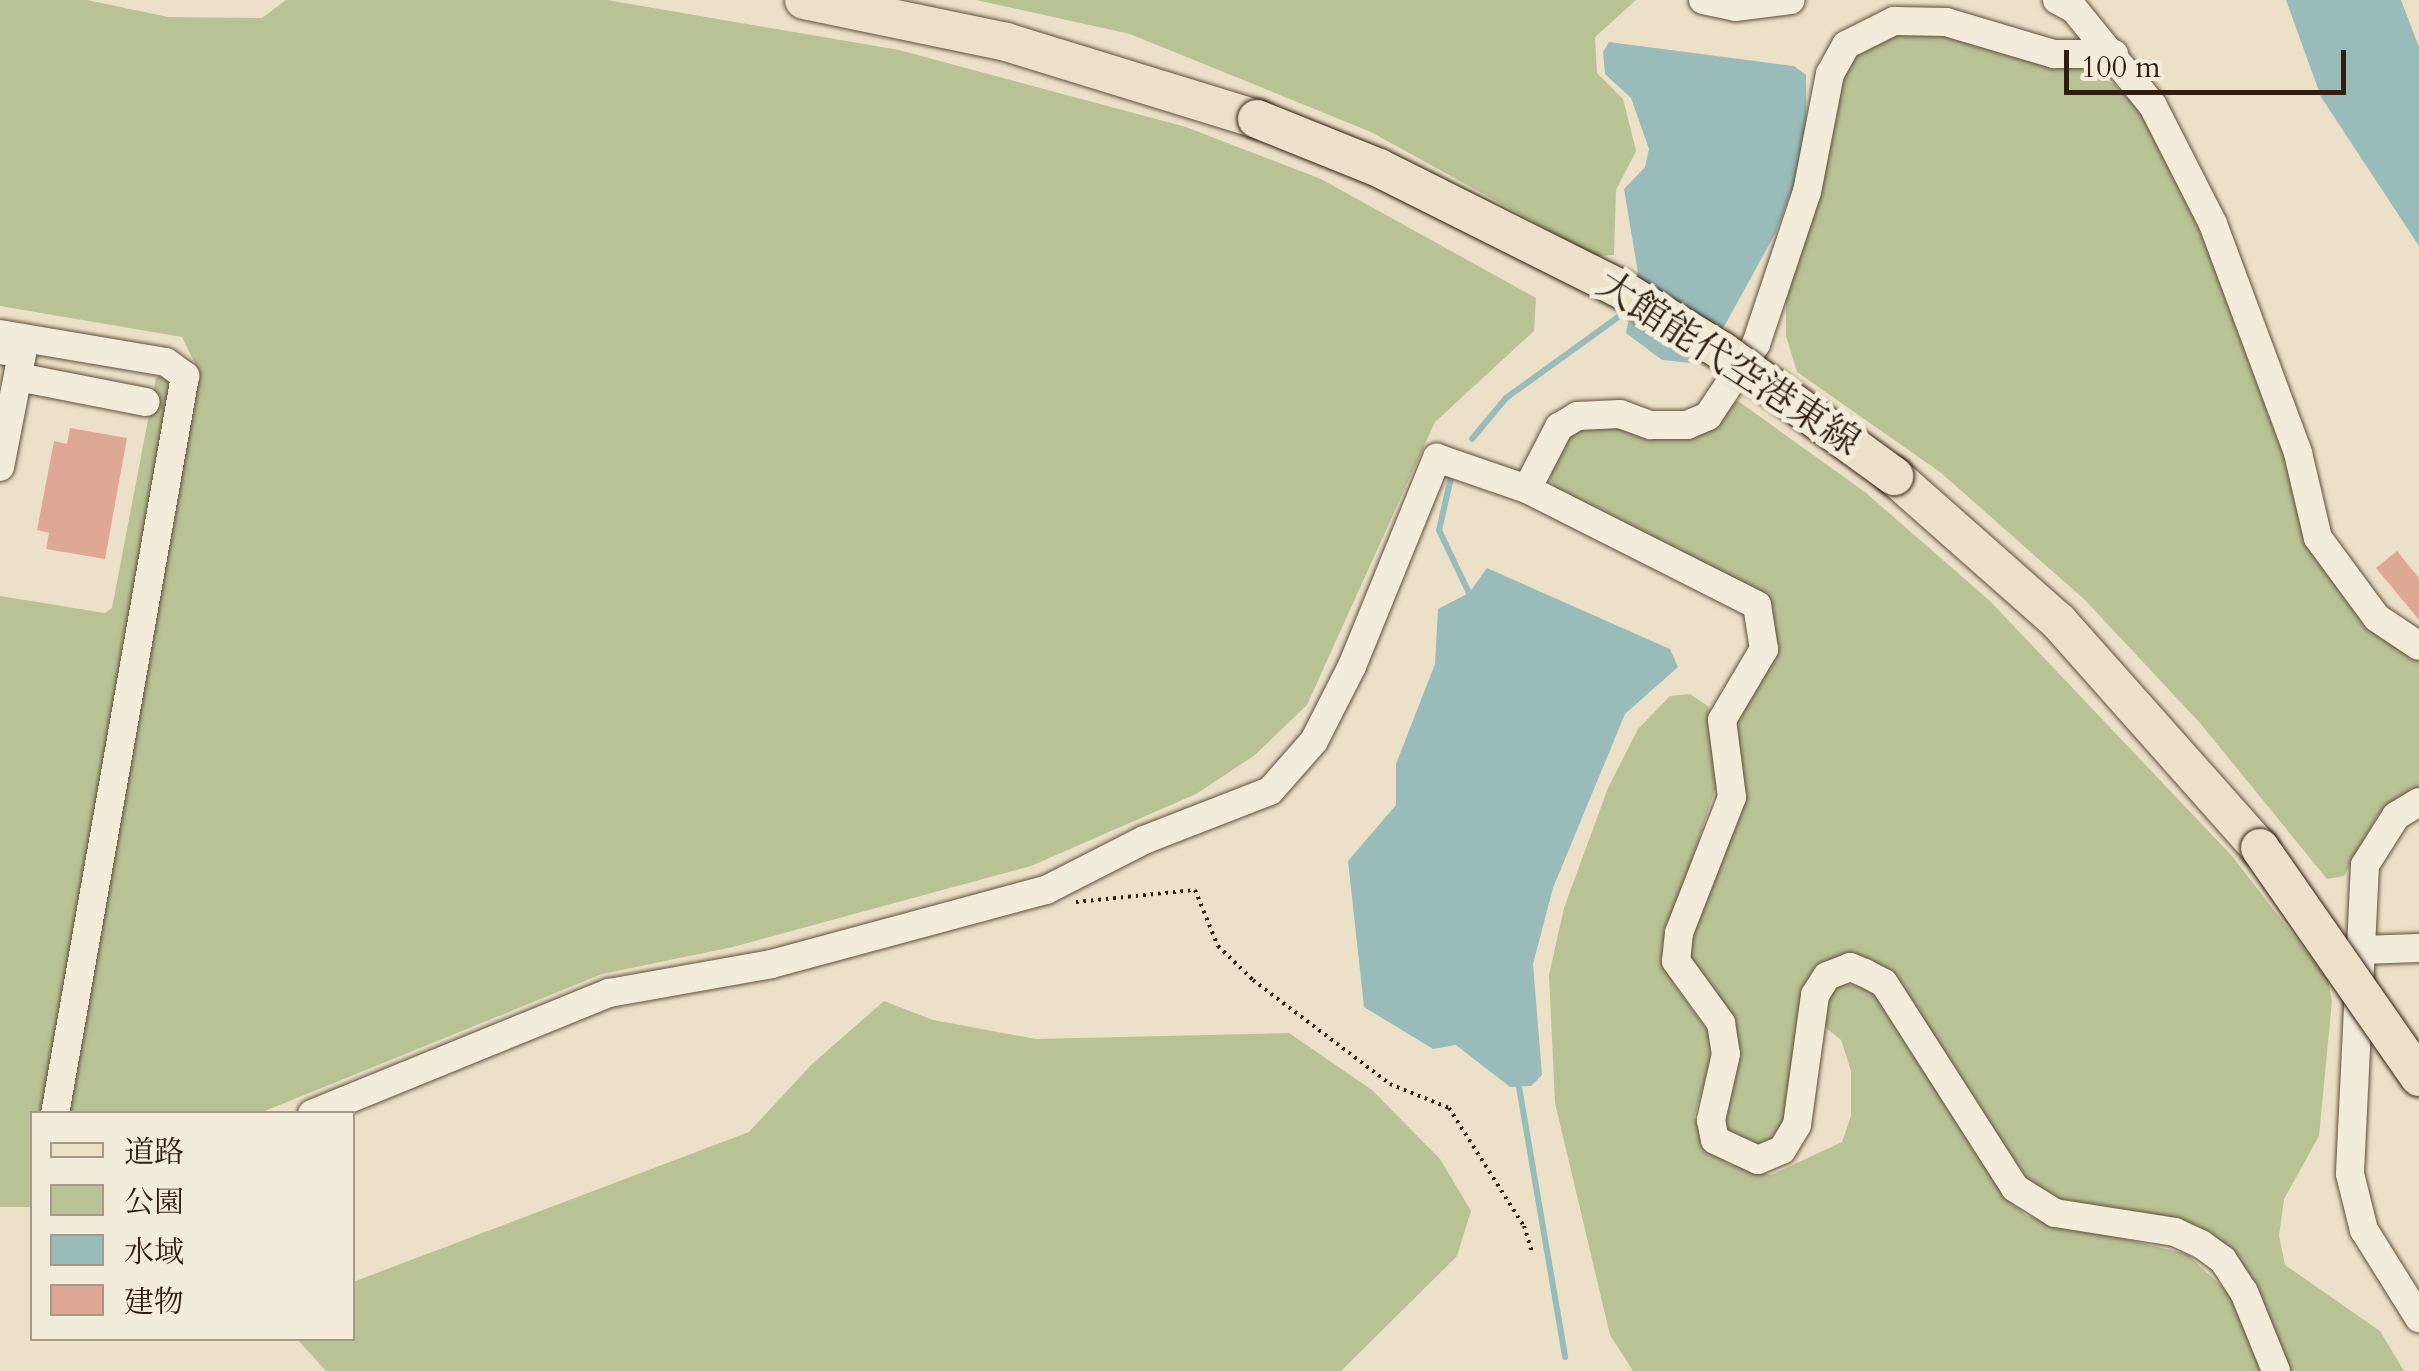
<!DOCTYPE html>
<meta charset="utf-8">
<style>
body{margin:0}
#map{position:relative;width:2419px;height:1371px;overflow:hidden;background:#ece1c8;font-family:Cardo,"Noto Serif JP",serif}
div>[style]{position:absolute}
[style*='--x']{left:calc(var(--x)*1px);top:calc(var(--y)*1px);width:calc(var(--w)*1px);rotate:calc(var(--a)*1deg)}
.green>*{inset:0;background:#b9c295}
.water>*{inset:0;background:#99bcba}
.stream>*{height:6px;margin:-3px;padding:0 3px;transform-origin:3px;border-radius:3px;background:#99bcba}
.building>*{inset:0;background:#dfa796}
.path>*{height:4px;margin-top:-2px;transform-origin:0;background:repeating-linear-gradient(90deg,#301d0f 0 2.5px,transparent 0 7.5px)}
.roads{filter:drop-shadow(0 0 2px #5f4e3d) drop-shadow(0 0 2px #5f4e3d)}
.minor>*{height:28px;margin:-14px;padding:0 14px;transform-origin:14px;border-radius:14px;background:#f3ecdb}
.major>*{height:38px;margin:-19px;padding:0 19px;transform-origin:19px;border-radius:19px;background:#ece1c8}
.bridges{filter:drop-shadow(0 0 2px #301d0f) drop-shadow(0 0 2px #301d0f)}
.major-bridge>*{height:38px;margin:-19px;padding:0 19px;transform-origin:19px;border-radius:19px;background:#ece1c8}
span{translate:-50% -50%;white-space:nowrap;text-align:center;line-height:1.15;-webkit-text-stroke:10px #f3ecdb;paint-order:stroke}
.street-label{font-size:38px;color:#301d0f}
.legend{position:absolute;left:30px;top:1111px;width:325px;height:230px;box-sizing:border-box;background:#f3ecdb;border:2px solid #a59989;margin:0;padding:12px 18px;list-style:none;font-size:30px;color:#301d0f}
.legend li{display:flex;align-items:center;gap:20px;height:50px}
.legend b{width:50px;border:2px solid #a59989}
.scale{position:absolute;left:2064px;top:50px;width:282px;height:45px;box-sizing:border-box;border:5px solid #301d0f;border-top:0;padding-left:12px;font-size:30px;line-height:35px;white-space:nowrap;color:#301d0f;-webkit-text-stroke:8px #f3ecdb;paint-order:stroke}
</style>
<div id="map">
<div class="green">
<div style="clip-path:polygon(0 0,87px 0,168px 17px,262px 18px,286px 0,607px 0,899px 50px,1186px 127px,1321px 179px,1536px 298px,1534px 331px,1435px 422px,1307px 705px,1255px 755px,1196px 794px,1031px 866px,733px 947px,602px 974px,260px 1113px,66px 1113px,196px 366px,182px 337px,0 306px)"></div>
<div style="clip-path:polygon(976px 0,1636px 0,1595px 37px,1597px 73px,1623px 99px,1636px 151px,1616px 190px,1614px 255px,1596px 256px,1371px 132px,1130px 34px)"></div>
<div style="clip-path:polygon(1941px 28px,2076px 66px,2114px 84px,2146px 119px,2226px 286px,2266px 392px,2310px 543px,2419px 655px,2419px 792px,2378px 815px,2344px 876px,2327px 879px,2200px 723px,2084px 599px,1940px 472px,1797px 372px,1786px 336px,1786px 299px,1821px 184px,1837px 80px,1854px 50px,1895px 29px)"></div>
<div style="clip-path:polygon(164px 374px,172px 380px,47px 1113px,32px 1114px,31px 1207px,0 1207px,0 596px,105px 613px,112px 608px,156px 378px)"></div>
<div style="clip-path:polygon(1738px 401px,1865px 492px,1990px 601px,2232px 856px,2328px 980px,2332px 1001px,2319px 1136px,2284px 1199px,2279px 1236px,2285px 1265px,2380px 1331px,2404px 1371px,2285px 1371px,2202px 1235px,2046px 1201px,2024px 1184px,1889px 971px,1831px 961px,1789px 1118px,1773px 1146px,1750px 1151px,1719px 1129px,1733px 1050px,1684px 953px,1739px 796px,1730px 722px,1772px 621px,1558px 493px,1550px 479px,1552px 454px,1566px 432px)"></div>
<div style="clip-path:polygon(1690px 694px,1708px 706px,1719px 734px,1719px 778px,1668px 931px,1668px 961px,1673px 983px,1710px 1034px,1710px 1064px,1694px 1117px,1705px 1145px,1729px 1164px,1771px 1175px,1842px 1142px,1851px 1116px,1851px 1071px,1841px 1040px,1820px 1023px,1828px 988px,1840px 983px,1872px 989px,1889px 1006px,2004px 1196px,2027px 1216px,2187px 1254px,2233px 1297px,2267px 1371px,1633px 1371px,1610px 1335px,1555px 1103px,1549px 975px,1564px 908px,1608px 788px,1638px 729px,1670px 696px)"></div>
<div style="clip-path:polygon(884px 1001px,933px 1020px,1036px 1039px,1289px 1033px,1372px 1090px,1440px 1159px,1471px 1211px,1457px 1256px,1341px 1371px,326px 1371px,297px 1339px,352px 1338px,353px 1282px,749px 1132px,811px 1065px)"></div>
</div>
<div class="water">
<div style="clip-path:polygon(2286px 0,2401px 0,2419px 47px,2419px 246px,2321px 97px)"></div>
<div style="clip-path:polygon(1609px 42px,1794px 66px,1806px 75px,1807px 150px,1775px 234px,1725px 325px,1691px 363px,1662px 360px,1626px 333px,1638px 273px,1624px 189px,1645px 167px,1649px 149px,1631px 98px,1605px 74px,1603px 52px)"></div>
<div style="clip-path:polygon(1487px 568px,1670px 649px,1678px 667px,1625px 714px,1553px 888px,1533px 964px,1542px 1075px,1531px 1086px,1510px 1087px,1456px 1045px,1433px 1049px,1364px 1007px,1348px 861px,1396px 805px,1396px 764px,1435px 664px,1438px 609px,1469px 593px)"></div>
</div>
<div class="stream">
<div style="--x:1472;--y:439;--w:53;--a:-50.3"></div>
<div style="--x:1506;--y:398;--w:150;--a:-35.8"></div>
<div style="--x:1452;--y:473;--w:58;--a:102.8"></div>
<div style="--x:1439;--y:530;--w:70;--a:64.5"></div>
<div style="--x:1519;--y:1087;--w:274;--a:80.3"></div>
</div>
<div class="building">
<div style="clip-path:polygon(70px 428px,127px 438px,105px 559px,46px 549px,49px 533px,37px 530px,54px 441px,67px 444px)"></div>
<div style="clip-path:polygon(2397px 551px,2419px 578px,2419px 620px,2376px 568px)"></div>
</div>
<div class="path">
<div style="--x:1076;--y:902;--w:120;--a:-5.8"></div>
<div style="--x:1195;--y:890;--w:61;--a:67.7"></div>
<div style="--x:1218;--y:946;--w:49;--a:44.2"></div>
<div style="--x:1253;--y:980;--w:172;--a:37.2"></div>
<div style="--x:1390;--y:1084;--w:64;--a:22.1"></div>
<div style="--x:1449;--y:1108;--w:140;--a:57.6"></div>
<div style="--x:1524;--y:1226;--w:27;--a:73"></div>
</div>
<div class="roads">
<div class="minor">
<div style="--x:1703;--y:0;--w:33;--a:12"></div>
<div style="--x:1735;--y:7;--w:56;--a:-7.1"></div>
<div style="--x:2057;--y:0;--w:19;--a:28"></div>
<div style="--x:2074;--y:9;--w:125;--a:50.8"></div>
<div style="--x:2153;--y:106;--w:132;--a:63"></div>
<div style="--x:2213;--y:224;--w:244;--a:69.6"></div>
<div style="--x:2298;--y:453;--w:87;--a:76.8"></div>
<div style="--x:2318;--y:538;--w:99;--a:53.6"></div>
<div style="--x:2377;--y:618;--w:50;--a:33.7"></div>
<div style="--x:0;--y:334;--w:168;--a:9.6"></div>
<div style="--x:166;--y:362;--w:24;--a:36"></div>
<div style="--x:185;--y:376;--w:749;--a:99.99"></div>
<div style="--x:0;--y:350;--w:22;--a:10"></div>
<div style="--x:22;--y:354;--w:115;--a:101"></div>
<div style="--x:18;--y:377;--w:130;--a:11.1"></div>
<div style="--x:1527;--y:489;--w:70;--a:-62.7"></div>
<div style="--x:1559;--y:427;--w:21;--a:-31"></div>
<div style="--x:1577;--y:416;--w:43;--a:-2.7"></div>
<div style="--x:1620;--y:414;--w:33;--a:20"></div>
<div style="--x:1651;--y:425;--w:36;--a:0"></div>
<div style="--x:1687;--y:425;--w:23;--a:-23"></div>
<div style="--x:1708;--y:416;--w:87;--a:-56.3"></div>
<div style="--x:1756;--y:344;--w:160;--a:-71.5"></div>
<div style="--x:1807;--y:192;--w:120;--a:-79"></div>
<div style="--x:1830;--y:74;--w:33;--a:-61"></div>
<div style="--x:1846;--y:45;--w:54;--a:-26.6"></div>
<div style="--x:1894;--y:21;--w:52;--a:1.1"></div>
<div style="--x:1946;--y:22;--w:113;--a:16.5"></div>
<div style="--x:2054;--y:54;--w:60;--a:0"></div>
<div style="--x:2419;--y:802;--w:27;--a:149"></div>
<div style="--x:2396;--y:816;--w:58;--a:122.3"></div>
<div style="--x:2365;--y:865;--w:309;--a:92.8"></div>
<div style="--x:2350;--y:1174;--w:58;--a:76"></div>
<div style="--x:2364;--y:1230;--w:104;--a:58"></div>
<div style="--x:2361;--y:950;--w:58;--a:-2"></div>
<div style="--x:312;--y:1114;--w:321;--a:-22.2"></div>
<div style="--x:609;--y:993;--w:165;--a:-10.1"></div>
<div style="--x:771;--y:964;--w:285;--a:-15.1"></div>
<div style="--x:1046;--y:890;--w:110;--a:-27"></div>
<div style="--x:1144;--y:840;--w:135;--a:-21.3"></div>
<div style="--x:1270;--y:791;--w:67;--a:-48.7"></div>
<div style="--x:1314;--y:741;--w:84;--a:-63.1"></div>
<div style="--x:1352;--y:666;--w:225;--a:-67.8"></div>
<div style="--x:1437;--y:458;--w:95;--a:19"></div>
<div style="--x:1527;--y:489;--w:258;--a:26.8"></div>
<div style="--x:1757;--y:605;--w:45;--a:81"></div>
<div style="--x:1764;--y:649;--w:82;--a:120.6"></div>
<div style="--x:1722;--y:720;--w:78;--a:82.6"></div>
<div style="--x:1732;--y:797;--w:146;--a:111.3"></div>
<div style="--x:1679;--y:933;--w:28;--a:96"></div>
<div style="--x:1676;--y:961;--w:77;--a:54"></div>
<div style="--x:1721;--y:1023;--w:31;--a:81"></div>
<div style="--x:1726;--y:1054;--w:68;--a:102.8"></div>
<div style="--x:1711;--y:1120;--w:20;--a:79"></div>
<div style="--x:1715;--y:1140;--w:47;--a:24.9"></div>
<div style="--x:1758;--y:1160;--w:26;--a:-23"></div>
<div style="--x:1782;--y:1150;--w:29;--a:-59"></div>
<div style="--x:1797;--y:1125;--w:131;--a:-82.1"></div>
<div style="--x:1815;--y:995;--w:22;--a:-58"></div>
<div style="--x:1827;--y:976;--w:25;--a:-21"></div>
<div style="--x:1850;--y:967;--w:16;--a:22"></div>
<div style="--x:1865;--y:973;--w:21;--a:28"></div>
<div style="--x:1884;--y:983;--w:243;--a:57.4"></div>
<div style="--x:2015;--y:1188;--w:47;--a:32"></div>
<div style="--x:2055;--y:1213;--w:121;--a:9"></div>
<div style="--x:2175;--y:1232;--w:29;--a:25"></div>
<div style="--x:2201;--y:1244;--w:27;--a:36"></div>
<div style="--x:2223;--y:1260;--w:38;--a:57"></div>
<div style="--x:2244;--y:1292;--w:85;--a:67.9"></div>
</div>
<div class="major">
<div style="--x:804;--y:0;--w:206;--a:11.7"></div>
<div style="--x:1006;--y:42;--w:263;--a:17.1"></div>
<div style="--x:1894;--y:476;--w:220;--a:41.5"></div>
<div style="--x:2059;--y:622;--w:302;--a:48.4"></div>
</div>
</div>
<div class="bridges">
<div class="major-bridge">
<div style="--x:1257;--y:119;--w:131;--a:21.9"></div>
<div style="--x:1379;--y:168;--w:268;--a:26.6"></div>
<div style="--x:1619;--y:288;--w:121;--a:31.5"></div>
<div style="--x:1722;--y:351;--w:213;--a:36"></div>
<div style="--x:2260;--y:848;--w:279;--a:55.2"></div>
</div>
</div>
<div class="street-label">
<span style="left:1728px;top:364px;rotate:33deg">大館能代空港東線</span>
</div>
<ul class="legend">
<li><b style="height:12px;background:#ece1c8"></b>道路</li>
<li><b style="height:28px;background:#b9c295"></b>公園</li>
<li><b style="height:28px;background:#99bcba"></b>水域</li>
<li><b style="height:28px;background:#dfa796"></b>建物</li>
</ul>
<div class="scale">100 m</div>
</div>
